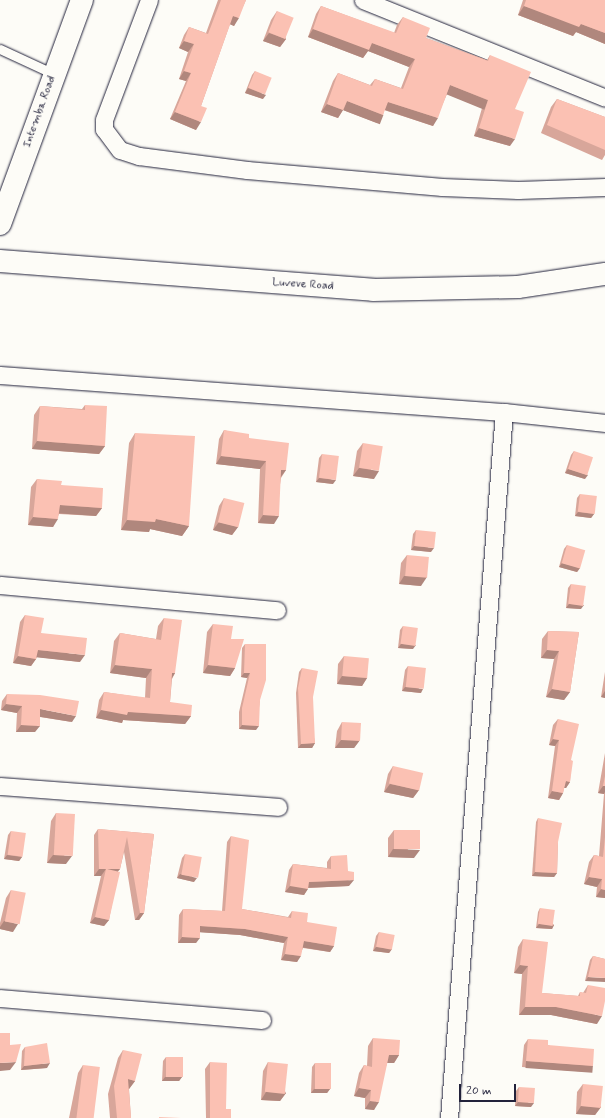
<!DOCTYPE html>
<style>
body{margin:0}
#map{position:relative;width:605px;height:1118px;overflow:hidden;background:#fdfcf7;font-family:Mynerve,sans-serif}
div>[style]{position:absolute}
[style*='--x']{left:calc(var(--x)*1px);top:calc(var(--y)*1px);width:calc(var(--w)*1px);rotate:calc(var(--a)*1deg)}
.roads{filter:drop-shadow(0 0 1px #22223b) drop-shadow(0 0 1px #22223b)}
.service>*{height:9px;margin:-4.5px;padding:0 4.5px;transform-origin:4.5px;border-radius:4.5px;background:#fdfcf7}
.minor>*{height:17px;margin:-8.5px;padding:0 8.5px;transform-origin:8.5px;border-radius:8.5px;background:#fdfcf7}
.tertiary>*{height:22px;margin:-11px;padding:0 11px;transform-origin:11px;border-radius:11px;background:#fdfcf7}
.wall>*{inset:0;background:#d8a69a}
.shaded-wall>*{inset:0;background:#b0877d;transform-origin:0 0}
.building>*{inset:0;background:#fbc1b3;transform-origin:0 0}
span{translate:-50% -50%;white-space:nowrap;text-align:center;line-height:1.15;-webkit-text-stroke:3px #fdfcf7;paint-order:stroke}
.street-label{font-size:12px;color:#22223b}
.scale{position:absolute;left:459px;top:1084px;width:57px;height:18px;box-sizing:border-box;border:2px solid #22223b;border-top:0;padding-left:5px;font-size:12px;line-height:14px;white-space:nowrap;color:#22223b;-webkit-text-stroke:3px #fdfcf7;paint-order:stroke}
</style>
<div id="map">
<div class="roads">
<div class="service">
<div style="--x:0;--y:49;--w:60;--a:24.8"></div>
</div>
<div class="minor">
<div style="--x:149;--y:0;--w:128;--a:110.6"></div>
<div style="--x:104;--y:120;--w:9;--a:90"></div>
<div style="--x:104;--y:129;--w:26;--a:53"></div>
<div style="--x:120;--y:150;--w:20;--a:18"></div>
<div style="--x:139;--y:156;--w:109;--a:7.4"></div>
<div style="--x:247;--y:170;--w:196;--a:5"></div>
<div style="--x:442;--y:187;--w:76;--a:2.3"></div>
<div style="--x:518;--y:190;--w:87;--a:-2"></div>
<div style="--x:363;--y:0;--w:261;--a:22"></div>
<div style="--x:0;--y:375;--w:505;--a:4.2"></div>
<div style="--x:504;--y:412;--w:102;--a:6.2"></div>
<div style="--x:0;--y:585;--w:278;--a:5.2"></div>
<div style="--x:0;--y:786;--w:279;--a:4.3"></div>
<div style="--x:0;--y:998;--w:263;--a:4.8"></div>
<div style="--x:449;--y:1118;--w:708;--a:-85.55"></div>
</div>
<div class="tertiary">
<div style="--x:0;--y:224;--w:239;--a:-69.9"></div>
<div style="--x:0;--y:261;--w:374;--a:4.4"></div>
<div style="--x:373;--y:290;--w:145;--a:-1.2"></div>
<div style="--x:518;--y:287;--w:88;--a:-8.5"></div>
</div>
</div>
<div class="wall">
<div style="clip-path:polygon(218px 0,246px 0,234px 26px,230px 24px,201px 106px,196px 130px,170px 119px,186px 81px,179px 79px,188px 52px,179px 48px,184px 35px,189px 27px,206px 33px)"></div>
<div style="clip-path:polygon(523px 0,605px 0,605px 44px,576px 32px,573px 36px,518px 15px)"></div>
<div style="clip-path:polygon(321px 6px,394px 33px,397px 25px,403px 17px,426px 38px,487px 60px,490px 55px,515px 109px,510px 146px,474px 136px,482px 108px,447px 94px,433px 126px,384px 110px,383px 115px,377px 123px,343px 110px,338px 118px,321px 112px,333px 81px,338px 73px,370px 85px,375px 79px,401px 88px,409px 67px,368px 51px,363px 58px,308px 37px,316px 14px)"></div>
<div style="clip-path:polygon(277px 11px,286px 39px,280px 47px,263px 41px,271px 20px)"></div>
<div style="clip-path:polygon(255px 71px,263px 99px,245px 93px,252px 75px)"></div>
<div style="clip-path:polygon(557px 99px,605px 117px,605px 155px,602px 160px,541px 133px,551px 107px)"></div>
<div style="clip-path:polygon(85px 405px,105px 446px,99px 454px,32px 449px,34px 415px,40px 406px,82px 409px)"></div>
<div style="clip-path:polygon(224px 430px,249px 438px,286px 470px,281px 478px,274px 524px,258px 523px,260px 469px,216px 464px,219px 439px)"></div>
<div style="clip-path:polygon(135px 433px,189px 526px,182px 536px,150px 529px,149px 532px,121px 530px,129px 443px)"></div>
<div style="clip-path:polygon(363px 443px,374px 479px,353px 476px,357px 451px)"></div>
<div style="clip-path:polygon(574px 451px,585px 479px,565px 473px,571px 455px)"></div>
<div style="clip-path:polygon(322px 454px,333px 484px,316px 482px,319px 458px)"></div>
<div style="clip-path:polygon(37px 479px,61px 485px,102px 508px,96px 516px,59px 514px,53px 527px,28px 525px,31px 487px)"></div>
<div style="clip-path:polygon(580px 494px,594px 514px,591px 518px,575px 516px,577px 498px)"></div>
<div style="clip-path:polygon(224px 498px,238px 527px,232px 535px,213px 530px,219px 506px)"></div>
<div style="clip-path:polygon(416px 530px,431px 552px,411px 550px,413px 534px)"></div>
<div style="clip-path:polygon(567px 545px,580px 568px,577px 572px,559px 567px,564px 549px)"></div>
<div style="clip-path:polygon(407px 555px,421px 586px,399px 584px,401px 563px)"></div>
<div style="clip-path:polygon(571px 584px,581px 609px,566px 608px,568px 588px)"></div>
<div style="clip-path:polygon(25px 615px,41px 633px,80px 662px,37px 657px,36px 659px,31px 666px,13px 663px,20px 622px)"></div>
<div style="clip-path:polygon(164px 618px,175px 673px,172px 679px,170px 702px,191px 716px,185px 724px,123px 720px,122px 723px,96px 718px,99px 700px,104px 692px,145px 698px,146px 678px,110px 673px,114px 641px,120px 633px,156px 639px,158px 626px)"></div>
<div style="clip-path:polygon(213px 624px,231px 639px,235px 668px,230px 676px,203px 673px,207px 632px)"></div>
<div style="clip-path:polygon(403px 626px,413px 649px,398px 648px,400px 630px)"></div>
<div style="clip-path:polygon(548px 631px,579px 632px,570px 692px,564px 700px,546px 697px,554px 659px,541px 658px,542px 639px)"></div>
<div style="clip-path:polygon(245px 644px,260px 700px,256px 730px,239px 729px,239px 712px,247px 678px,241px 677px,242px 648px)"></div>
<div style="clip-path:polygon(344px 656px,367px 678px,362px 686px,337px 684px,338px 664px)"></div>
<div style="clip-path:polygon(408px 666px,421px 693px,402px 691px,405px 670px)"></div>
<div style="clip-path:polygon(302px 668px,315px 743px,312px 748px,298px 748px,296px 693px,299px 672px)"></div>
<div style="clip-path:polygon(605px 672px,605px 698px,601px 697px)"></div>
<div style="clip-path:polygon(7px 694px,72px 722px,40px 717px,35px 732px,16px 732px,17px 713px,1px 710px,2px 701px)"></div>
<div style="clip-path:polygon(558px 719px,571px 760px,570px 782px,566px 788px,564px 788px,563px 793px,559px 800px,548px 798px,555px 746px,549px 745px,553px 725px)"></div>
<div style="clip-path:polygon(342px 722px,360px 740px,354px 748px,335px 748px,337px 731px)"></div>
<div style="clip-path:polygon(605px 753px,605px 898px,596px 897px,597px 887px,584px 884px,589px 862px,594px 855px,599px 856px,604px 794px,598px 793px)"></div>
<div style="clip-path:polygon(393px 766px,419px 790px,413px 798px,384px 792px,388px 774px)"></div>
<div style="clip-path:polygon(56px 813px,66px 864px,47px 863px,51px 821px)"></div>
<div style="clip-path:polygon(538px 818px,558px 842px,557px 873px,554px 877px,532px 876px,536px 822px)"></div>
<div style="clip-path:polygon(98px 829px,154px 834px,144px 913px,139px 920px,135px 920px,124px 852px,120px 869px,118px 871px,109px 920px,104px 926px,90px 923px,101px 876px,94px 876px,94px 835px)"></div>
<div style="clip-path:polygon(394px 830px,414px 858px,388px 857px,388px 838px)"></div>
<div style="clip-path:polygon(11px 831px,22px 857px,19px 861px,4px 859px,8px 835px)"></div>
<div style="clip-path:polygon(231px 836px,242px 909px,288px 917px,292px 911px,307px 922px,334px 946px,330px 952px,303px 948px,297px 962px,281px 960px,284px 943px,240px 935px,200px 932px,196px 943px,178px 943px,179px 915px,183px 909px,222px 911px,227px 842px)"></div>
<div style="clip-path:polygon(185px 854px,194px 882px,177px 878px,182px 858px)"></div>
<div style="clip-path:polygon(331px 856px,348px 871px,349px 886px,308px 888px,304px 895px,285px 892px,289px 870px,293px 864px,327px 868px,327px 862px)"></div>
<div style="clip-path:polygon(11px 890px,13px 932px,0 929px,0 923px,6px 898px)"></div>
<div style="clip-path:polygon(540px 908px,554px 925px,552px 929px,536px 928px,538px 912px)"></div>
<div style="clip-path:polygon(379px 932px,392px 949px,389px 953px,373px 951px,376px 936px)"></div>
<div style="clip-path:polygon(523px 939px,542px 993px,578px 996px,580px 992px,583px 993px,588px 985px,597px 1024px,551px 1015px,519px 1015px,522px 974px,514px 973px,518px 947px)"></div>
<div style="clip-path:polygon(593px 956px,605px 959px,585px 981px,590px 960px)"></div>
<div style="clip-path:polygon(373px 1038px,399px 1055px,394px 1063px,387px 1063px,374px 1110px,365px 1109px,365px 1098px,354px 1096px,359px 1073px,364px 1065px,367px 1066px,368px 1046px)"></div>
<div style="clip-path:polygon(528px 1039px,548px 1045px,593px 1066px,588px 1072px,522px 1067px,524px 1045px)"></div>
<div style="clip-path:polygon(25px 1047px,47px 1068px,21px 1070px,22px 1051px)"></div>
<div style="clip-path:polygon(123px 1050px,135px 1081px,129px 1089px,131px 1118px,110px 1118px,108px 1094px,118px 1058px)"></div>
<div style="clip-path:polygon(166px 1057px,182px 1077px,179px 1081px,162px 1081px,163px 1061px)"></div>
<div style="clip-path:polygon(210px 1062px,226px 1109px,231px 1118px,206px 1118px,205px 1069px)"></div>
<div style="clip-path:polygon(268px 1062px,286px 1093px,280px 1101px,261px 1100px,263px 1071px)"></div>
<div style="clip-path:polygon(315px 1063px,330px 1089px,327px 1093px,311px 1093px,312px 1067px)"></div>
<div style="clip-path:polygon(83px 1065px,90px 1118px,69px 1118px,78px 1073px)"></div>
<div style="clip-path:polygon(583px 1084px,601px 1107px,595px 1115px,576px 1114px,577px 1092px)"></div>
<div style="clip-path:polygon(519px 1087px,531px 1107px,515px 1106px,516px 1091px)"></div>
</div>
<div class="shaded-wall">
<div style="clip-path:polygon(524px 6px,581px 24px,605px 33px,605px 44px,576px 32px,573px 36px,518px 15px)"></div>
<div style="clip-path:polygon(233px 16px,239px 18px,234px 26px,227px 23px)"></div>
<div style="clip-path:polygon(313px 29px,372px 43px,415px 59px,409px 67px,368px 51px,363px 58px,308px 37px)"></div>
<div style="clip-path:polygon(269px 33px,286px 39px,280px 47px,263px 41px)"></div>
<div style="clip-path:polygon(184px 41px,194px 44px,188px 52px,179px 48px)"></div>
<div style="clip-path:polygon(184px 71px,191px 73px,186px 81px,179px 79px)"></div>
<div style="left:450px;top:85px;width:41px;height:10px;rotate:22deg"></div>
<div style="clip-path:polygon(248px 88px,266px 95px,263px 99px,245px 93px)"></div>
<div style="left:347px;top:101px;width:39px;height:10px;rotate:21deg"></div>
<div style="clip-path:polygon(388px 102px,438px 118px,433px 126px,382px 109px)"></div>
<div style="clip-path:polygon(327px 104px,343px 110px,338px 118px,321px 112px)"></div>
<div style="clip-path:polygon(175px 112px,201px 122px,196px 130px,170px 119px)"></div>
<div style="clip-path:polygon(479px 128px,515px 139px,510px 146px,474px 136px)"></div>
<div style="clip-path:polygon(37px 441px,105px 446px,99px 454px,32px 449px)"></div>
<div style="clip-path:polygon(221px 456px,266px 461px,260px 469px,216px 464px)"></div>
<div style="clip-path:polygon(359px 468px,379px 471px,374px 479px,353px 476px)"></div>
<div style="clip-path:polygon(568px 469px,588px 475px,585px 479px,565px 473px)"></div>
<div style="clip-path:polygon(281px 470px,286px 470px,280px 478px)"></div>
<div style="clip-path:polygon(319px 478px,336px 480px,333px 484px,316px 482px)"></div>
<div style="clip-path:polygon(60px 505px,102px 508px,96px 516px,54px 513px)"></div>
<div style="clip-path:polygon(578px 512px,594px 514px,591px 518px,575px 516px)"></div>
<div style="clip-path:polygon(263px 515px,279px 516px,274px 524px,258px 523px)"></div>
<div style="clip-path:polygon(33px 517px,58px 519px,53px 527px,28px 525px)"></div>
<div style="clip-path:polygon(156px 519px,189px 526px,182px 536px,150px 529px,149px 532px,121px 530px,127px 520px)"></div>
<div style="clip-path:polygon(219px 522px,238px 527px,232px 535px,213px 530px)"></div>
<div style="clip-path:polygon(414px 546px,434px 548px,431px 552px,411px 550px)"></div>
<div style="clip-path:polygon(562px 563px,580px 568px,577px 572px,559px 567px)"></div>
<div style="clip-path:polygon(404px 576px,427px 577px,421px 586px,399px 584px)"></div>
<div style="clip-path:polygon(569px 604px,584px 605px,581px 609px,566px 608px)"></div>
<div style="clip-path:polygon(401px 644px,416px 645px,413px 649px,398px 648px)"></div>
<div style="clip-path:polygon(38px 650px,85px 655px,80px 662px,34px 657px)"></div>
<div style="clip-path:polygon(547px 650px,559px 651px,554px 659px,541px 658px)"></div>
<div style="clip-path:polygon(18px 656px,36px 659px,31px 666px,13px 663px)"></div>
<div style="clip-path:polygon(115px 665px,152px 669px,146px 678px,110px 673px)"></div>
<div style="clip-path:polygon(208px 665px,235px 668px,230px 676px,203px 673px)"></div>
<div style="clip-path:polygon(172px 673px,175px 673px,170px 681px)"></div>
<div style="clip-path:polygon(244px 673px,250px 673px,247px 678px,241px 677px)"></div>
<div style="clip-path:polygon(342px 676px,367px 678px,362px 686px,337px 684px)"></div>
<div style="clip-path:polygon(405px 687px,423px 689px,421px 693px,402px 691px)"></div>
<div style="clip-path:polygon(552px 689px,570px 692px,564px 700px,546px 697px)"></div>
<div style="clip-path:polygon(605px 691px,605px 698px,601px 697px)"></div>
<div style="clip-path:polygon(6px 704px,22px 706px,17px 713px,1px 710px)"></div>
<div style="clip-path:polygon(40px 709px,76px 716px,72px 722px,35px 716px)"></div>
<div style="clip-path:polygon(101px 710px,191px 716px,185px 724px,123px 720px,122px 723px,96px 718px)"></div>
<div style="clip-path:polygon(21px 725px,40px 726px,35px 732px,16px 732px)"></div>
<div style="clip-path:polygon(242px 725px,259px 726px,256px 730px,239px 729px)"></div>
<div style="clip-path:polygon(553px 739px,559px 740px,555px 746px,549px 745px)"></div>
<div style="clip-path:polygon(341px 740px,360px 740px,354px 748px,335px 748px)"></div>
<div style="clip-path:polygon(315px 743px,312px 748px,298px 748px,301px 744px)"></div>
<div style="clip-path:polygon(566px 781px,570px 782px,566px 788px,561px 788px)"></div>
<div style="clip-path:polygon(390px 784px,419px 790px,413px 798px,384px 792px)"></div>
<div style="clip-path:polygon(603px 786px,605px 786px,605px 792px,604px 794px,598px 793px)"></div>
<div style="clip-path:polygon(552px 791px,563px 793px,559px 800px,548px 798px)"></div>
<div style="clip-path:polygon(393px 849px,420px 850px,414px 858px,388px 857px)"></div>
<div style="clip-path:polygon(7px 855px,22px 857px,19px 861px,4px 859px)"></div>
<div style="clip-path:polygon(53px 855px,72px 856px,66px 864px,47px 863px)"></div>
<div style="clip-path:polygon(99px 869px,106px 869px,101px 876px,94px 876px)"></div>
<div style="clip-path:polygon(107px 869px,120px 869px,115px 875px)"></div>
<div style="clip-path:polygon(535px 872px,557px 873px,554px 877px,532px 876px)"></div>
<div style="clip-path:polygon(180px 874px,197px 878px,194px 882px,177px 878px)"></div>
<div style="clip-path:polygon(589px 877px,602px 879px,597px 887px,584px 884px)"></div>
<div style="clip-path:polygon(354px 880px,349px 886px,305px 888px,308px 889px,304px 895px,285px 892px,290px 886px,309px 882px)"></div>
<div style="clip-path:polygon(601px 889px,605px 890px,605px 898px,596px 897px)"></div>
<div style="clip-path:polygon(140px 913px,144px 913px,139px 920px,135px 920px)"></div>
<div style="clip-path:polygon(95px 917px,109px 920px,104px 926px,90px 923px)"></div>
<div style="clip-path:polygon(4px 921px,18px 924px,13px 932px,0 929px,0 927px)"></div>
<div style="clip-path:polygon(539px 924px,554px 925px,552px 929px,536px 928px)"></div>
<div style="clip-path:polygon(200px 926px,245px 929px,288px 937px,284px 943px,240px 935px,196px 932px)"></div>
<div style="clip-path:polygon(182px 937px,200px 938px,196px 943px,178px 943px)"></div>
<div style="clip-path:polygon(304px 941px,334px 946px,330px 952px,300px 947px)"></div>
<div style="clip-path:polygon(376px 947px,392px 949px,389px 953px,373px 951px)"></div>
<div style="clip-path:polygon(285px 954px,301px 956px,297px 962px,281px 960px)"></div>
<div style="clip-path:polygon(520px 965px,528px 966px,522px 974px,514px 973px)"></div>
<div style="clip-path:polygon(588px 977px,605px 978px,605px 982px,585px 981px)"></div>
<div style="clip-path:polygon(525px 1007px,556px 1007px,602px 1016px,597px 1024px,551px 1015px,519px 1015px)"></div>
<div style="clip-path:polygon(389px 1055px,399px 1055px,394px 1063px,383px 1063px)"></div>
<div style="left:526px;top:1061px;width:67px;height:7px;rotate:4deg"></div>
<div style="clip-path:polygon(16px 1062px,10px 1070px,0 1071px,0 1063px)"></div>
<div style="clip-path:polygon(50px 1063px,47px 1068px,21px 1070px,24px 1066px)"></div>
<div style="clip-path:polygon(165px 1077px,182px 1077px,179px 1081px,162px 1081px)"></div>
<div style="clip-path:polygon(128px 1079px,135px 1081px,129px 1089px,122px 1087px)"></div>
<div style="clip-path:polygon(359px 1088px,371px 1090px,365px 1098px,354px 1096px)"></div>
<div style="clip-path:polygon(314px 1089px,330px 1089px,327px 1093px,311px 1093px)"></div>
<div style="clip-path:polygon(266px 1092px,286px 1093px,280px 1101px,261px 1100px)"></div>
<div style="clip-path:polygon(370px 1101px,379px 1102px,374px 1110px,365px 1109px)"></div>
<div style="clip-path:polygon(518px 1102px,534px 1103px,531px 1107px,515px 1106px)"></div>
<div style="clip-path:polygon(581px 1106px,601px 1107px,595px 1115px,576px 1114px)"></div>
</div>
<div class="building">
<div style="clip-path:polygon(221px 0,246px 0,239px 18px,233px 16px,201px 106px,207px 108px,201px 122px,175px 112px,191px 73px,184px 71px,194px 44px,184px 41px,189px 27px,208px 34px)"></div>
<div style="clip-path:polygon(526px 0,605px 0,605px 33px,581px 24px,579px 27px,524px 6px)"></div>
<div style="clip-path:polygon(321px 6px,396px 33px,403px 17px,430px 28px,426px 38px,488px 61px,490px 55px,531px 72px,515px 109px,524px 112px,515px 139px,479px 128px,488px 100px,450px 85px,438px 118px,388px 102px,383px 115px,347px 101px,343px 110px,327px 104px,338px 73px,372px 86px,375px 79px,403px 89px,415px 59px,372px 43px,369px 50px,313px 29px)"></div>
<div style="left:277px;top:11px;width:18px;height:23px;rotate:22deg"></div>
<div style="left:255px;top:71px;width:18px;height:18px;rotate:22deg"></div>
<div style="clip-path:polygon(557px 99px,605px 117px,605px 150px,547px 125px)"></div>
<div style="clip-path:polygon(85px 405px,107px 406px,105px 446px,37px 441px,40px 406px,85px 410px)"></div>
<div style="clip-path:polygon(224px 430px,249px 434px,249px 438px,289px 443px,286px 470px,281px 470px,279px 516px,263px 515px,266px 461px,221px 456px)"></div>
<div style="clip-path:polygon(135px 433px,195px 436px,189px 526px,156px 519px,155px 522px,127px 520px)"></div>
<div style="left:363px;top:443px;width:20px;height:25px;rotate:9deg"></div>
<div style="left:574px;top:451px;width:20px;height:19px;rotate:18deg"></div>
<div style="left:322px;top:454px;width:17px;height:24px;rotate:7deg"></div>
<div style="clip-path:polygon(37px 479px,62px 481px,61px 485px,103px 488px,102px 508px,60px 505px,58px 519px,33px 517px)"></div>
<div style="left:580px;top:494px;width:17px;height:18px;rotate:7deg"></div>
<div style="left:224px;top:498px;width:21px;height:25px;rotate:14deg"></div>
<div style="left:416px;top:530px;width:20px;height:16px;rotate:6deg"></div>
<div style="left:567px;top:545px;width:19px;height:19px;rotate:16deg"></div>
<div style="left:407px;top:555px;width:22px;height:21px;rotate:5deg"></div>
<div style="left:571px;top:584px;width:15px;height:20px;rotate:8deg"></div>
<div style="clip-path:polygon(25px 615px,44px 618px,41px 633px,87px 638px,85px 655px,38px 650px,36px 659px,18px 656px)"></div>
<div style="clip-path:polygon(164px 618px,182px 620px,175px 673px,172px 673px,170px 702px,192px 705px,191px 716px,128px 712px,127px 715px,101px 710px,104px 692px,150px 698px,152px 669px,115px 665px,120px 633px,161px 640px)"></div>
<div style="clip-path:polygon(213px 624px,233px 626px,231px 639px,244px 639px,235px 668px,208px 665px)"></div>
<div style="left:403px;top:626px;width:15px;height:18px;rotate:8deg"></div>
<div style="clip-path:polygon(548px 631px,579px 632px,570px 692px,552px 689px,559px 651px,547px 650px)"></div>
<div style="clip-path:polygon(245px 644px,266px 644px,266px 680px,260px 700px,259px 726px,242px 725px,242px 708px,250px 673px,244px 673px)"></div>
<div style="left:344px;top:656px;width:25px;height:20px;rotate:5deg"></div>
<div style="left:408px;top:666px;width:18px;height:21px;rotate:6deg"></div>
<div style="clip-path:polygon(302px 668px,318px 671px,313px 697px,315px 743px,301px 744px,298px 688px)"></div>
<div style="clip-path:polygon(7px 694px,40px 695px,79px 701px,76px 716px,40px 709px,40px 726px,21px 725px,22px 706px,6px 704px)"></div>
<div style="clip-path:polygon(558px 719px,579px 724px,571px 760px,573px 761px,570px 782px,566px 781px,563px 793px,552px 791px,559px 740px,553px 739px)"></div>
<div style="left:342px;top:722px;width:19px;height:18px;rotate:3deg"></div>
<div style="left:393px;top:766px;width:31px;height:18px;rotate:13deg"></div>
<div style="clip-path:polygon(605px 776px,605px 786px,603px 786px)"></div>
<div style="left:56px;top:813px;width:19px;height:42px;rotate:3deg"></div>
<div style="clip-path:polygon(538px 818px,562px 823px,558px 842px,557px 873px,535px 872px)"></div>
<div style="clip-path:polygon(98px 829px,154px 834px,144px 913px,140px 913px,127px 837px,120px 869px,107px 869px,120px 872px,109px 920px,95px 917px,106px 869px,99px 869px)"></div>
<div style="left:394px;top:830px;width:26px;height:19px"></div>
<div style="left:11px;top:831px;width:15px;height:24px;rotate:8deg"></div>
<div style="clip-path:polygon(231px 836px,249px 840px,242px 909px,291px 918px,292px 911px,308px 913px,307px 922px,337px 927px,334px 946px,304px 941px,301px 956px,285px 954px,288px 937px,245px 929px,200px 926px,200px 938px,182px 937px,183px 909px,225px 911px)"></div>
<div style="clip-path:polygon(605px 837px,605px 890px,601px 889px,602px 879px,589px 877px,594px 855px,603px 857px)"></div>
<div style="left:185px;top:854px;width:17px;height:21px;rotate:10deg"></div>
<div style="clip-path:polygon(347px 855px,348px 871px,354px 872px,354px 880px,309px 882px,308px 889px,290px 886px,293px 864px,331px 869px,331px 856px)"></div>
<div style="left:11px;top:890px;width:15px;height:32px;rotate:11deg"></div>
<div style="left:540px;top:908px;width:15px;height:16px;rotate:8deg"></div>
<div style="left:379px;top:932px;width:16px;height:15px;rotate:11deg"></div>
<div style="clip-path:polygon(523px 939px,548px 942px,542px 993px,580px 996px,580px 992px,586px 993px,588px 985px,605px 988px,605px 1001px,602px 1016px,556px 1007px,525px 1007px,528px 966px,520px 965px)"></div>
<div style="clip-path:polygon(593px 956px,605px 959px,605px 978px,588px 977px)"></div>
<div style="clip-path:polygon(0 1033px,10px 1033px,10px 1045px,21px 1044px,16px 1062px,0 1063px)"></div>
<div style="clip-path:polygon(373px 1038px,400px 1040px,399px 1055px,389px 1055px,379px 1102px,370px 1101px,371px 1090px,359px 1088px,364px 1065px,372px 1067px)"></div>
<div style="clip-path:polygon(528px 1039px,548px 1040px,548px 1045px,594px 1049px,593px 1066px,526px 1061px)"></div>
<div style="clip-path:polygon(47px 1043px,50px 1063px,24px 1066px,25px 1047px)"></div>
<div style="clip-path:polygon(123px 1050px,142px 1054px,135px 1081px,128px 1079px,131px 1118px,117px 1118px,114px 1086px)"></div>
<div style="left:166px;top:1057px;width:17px;height:20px"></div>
<div style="clip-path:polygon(210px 1062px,227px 1063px,226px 1109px,231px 1109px,231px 1118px,210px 1118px)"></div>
<div style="left:268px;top:1062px;width:20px;height:30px;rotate:6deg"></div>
<div style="left:315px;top:1063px;width:16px;height:26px"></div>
<div style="left:83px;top:1065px;width:17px;height:54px;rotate:7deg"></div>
<div style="left:583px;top:1084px;width:20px;height:22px;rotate:6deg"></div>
<div style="left:519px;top:1087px;width:16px;height:15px;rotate:4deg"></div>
<div style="clip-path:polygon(159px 1117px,181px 1118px,159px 1118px)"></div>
</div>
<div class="street-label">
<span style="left:40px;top:112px;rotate:-70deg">Intemba Road</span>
<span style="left:303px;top:285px;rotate:4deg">Luveve Road</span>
</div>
<div class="scale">20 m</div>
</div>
